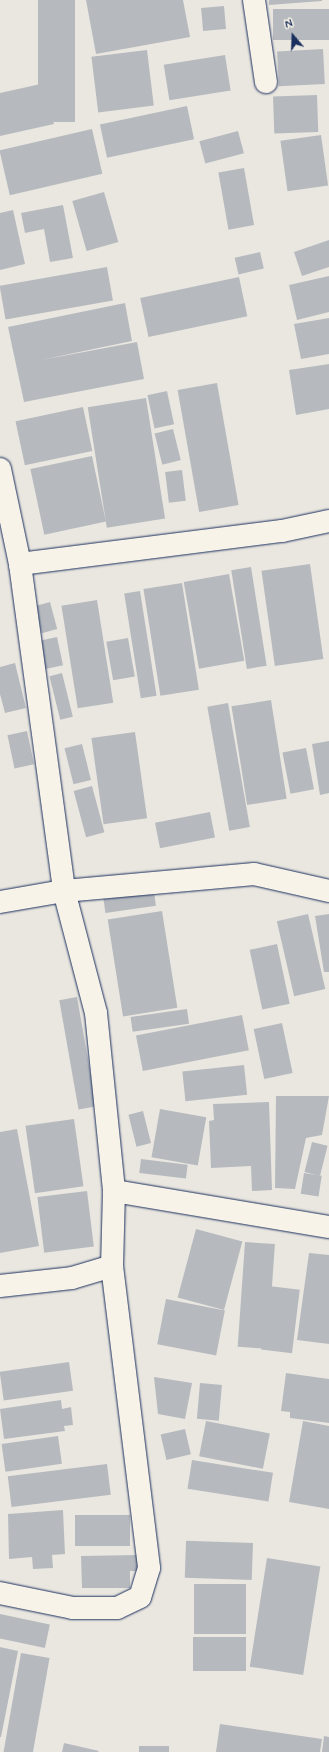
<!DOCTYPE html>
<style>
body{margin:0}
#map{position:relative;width:329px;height:1752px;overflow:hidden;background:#eae7e0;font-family:Mynerve,sans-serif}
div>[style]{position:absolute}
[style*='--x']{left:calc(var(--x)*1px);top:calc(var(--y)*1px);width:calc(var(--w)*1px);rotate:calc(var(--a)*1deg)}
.building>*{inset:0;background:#b6babf;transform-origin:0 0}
.roads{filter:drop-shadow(0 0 1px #1b2f5e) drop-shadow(0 0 1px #1b2f5e)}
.minor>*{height:22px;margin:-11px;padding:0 11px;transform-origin:11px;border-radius:11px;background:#f7f3e8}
span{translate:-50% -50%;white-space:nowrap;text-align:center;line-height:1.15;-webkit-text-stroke:3px #f7f3e8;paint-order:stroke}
.north{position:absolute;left:273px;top:16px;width:40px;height:40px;-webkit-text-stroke:3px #f7f3e8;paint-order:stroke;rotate:341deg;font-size:11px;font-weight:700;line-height:16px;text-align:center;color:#1b2f5e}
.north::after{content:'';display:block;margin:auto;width:14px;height:18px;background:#1b2f5e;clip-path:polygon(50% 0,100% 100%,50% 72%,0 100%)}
</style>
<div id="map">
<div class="building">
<div style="left:38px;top:0;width:37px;height:122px"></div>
<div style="clip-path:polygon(86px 0,183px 0,190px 37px,96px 54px)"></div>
<div style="clip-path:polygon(269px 0,322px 0,322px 1px,269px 5px)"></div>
<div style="left:224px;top:6px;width:23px;height:23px;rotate:85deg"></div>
<div style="left:329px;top:9px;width:31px;height:56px;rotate:90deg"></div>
<div style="left:323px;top:49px;width:35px;height:46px;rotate:87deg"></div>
<div style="left:147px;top:50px;width:56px;height:56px;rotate:83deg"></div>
<div style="left:225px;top:55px;width:36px;height:62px;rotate:81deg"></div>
<div style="clip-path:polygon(45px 83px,54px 124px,0 136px,0 93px)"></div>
<div style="left:317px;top:95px;width:37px;height:44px;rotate:88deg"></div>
<div style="left:187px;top:106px;width:34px;height:89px;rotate:78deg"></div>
<div style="left:92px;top:129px;width:46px;height:95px;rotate:77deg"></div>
<div style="left:238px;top:131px;width:23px;height:40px;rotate:75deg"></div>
<div style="left:321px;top:135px;width:51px;height:41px;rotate:82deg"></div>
<div style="left:244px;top:168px;width:58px;height:26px;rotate:80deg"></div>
<div style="left:104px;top:192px;width:52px;height:33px;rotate:74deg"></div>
<div style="clip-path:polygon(63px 205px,73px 258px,50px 262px,44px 229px,25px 233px,21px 213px)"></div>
<div style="clip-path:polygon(13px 210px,25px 264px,0 270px,0 213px)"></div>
<div style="clip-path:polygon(329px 240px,329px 267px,302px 276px,294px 252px)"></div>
<div style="left:260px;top:252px;width:17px;height:26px;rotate:77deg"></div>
<div style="left:107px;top:267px;width:34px;height:109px;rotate:80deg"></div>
<div style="clip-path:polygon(329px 276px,329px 312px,297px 320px,289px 285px)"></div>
<div style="left:239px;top:277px;width:40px;height:101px;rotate:78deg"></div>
<div style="clip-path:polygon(125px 303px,132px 341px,41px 360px,137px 342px,144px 379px,24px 402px,8px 327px)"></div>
<div style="clip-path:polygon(329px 318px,329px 354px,301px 359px,294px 324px)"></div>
<div style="clip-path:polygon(329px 364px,329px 409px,296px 415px,289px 370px)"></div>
<div style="left:217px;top:383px;width:124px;height:40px;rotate:80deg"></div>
<div style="left:167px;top:391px;width:34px;height:20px;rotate:78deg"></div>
<div style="left:146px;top:398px;width:122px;height:59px;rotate:81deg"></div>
<div style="left:83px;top:407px;width:45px;height:69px;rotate:78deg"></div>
<div style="left:173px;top:429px;width:32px;height:19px;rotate:76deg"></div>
<div style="left:92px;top:456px;width:67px;height:63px;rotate:78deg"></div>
<div style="left:182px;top:470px;width:31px;height:17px;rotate:83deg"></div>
<div style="left:310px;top:564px;width:96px;height:49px;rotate:82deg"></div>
<div style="left:251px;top:567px;width:100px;height:20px;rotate:81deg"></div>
<div style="left:229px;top:574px;width:88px;height:46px;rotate:80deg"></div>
<div style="left:182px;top:583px;width:108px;height:39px;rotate:81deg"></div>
<div style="left:140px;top:591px;width:106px;height:16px;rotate:81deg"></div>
<div style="left:97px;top:600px;width:104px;height:36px;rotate:81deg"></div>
<div style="left:50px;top:602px;width:28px;height:16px;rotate:75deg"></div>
<div style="left:57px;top:637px;width:29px;height:20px;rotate:78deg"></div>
<div style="left:128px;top:638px;width:39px;height:22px;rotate:80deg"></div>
<div style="clip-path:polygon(15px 663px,26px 708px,5px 713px,0 694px,0 667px)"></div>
<div style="left:62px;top:673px;width:45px;height:13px;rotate:76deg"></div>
<div style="left:271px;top:700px;width:100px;height:40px;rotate:81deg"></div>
<div style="left:228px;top:703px;width:126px;height:21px;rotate:80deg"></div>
<div style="left:27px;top:731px;width:34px;height:20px;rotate:78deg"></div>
<div style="left:135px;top:732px;width:87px;height:44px;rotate:82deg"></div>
<div style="clip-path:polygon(329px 741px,329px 793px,320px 795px,312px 744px)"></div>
<div style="left:82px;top:744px;width:37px;height:18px;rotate:76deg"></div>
<div style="left:306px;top:748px;width:42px;height:24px;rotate:79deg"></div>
<div style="left:92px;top:786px;width:48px;height:19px;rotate:75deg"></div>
<div style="left:210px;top:812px;width:26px;height:56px;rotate:79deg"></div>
<div style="left:154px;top:892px;width:14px;height:51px;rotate:82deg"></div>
<div style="left:162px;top:911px;width:98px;height:55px;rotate:81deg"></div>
<div style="left:308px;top:914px;width:77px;height:32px;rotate:77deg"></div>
<div style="clip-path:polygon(329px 914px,329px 972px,324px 972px,315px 916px)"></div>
<div style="left:277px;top:944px;width:61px;height:28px;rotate:78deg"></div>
<div style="left:77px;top:997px;width:111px;height:18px;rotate:80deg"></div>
<div style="left:187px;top:1009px;width:15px;height:57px;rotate:82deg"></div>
<div style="left:242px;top:1015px;width:36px;height:108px;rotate:79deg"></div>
<div style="left:282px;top:1023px;width:51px;height:29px;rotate:78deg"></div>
<div style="left:244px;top:1065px;width:30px;height:62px;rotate:84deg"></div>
<div style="clip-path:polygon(276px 1096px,329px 1096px,322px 1135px,306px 1138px,295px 1189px,275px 1188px)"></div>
<div style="clip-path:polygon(269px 1102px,272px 1190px,252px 1191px,251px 1166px,211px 1168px,209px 1121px,214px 1120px,213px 1104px)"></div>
<div style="left:160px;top:1109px;width:47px;height:49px;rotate:10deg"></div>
<div style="left:143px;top:1111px;width:33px;height:15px;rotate:76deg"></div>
<div style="left:74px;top:1119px;width:68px;height:49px;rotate:82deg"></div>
<div style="clip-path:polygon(17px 1129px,39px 1246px,0 1253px,0 1132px)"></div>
<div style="left:312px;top:1142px;width:16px;height:31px;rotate:14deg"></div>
<div style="left:141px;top:1159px;width:47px;height:14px;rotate:7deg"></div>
<div style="left:304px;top:1173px;width:18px;height:21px;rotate:9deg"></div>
<div style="left:87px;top:1191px;width:56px;height:50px;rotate:83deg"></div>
<div style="left:196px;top:1229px;width:48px;height:71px;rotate:15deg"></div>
<div style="left:245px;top:1242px;width:30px;height:105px;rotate:4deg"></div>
<div style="clip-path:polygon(309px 1253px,329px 1255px,329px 1344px,297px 1340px)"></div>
<div style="left:269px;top:1286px;width:31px;height:64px;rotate:7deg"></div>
<div style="left:166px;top:1299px;width:60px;height:46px;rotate:11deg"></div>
<div style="left:69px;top:1362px;width:29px;height:70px;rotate:82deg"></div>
<div style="clip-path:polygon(286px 1373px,329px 1379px,329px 1423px,290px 1418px,290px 1412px,281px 1411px)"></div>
<div style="clip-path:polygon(154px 1377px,192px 1383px,185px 1419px,158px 1414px)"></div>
<div style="left:200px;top:1383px;width:22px;height:36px;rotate:5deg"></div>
<div style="clip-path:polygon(61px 1400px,62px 1409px,71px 1407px,73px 1425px,64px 1426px,65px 1431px,4px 1439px,0 1409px)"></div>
<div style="left:206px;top:1421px;width:65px;height:36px;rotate:11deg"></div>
<div style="clip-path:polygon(303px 1421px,329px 1426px,329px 1509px,289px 1502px)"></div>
<div style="left:185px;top:1429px;width:26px;height:25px;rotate:77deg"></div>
<div style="left:58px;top:1436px;width:28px;height:57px;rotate:82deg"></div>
<div style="left:192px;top:1460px;width:82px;height:29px;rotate:9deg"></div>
<div style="left:107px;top:1464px;width:31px;height:100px;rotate:83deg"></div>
<div style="clip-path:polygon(63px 1510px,65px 1554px,52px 1555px,53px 1568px,33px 1569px,32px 1557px,9px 1559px,8px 1514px)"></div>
<div style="left:130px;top:1515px;width:31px;height:55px;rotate:90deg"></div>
<div style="left:253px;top:1543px;width:37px;height:67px;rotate:92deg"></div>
<div style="clip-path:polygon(138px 1555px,138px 1571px,130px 1571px,130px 1588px,82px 1588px,81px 1556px)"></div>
<div style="left:267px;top:1558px;width:54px;height:110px;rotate:9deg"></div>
<div style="left:246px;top:1584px;width:50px;height:52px;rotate:90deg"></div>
<div style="left:0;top:1614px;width:51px;height:24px;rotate:12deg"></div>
<div style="left:246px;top:1637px;width:34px;height:53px;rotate:90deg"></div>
<div style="clip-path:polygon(0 1647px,18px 1651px,1px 1737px,0 1737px)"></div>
<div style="left:21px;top:1653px;width:29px;height:101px;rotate:10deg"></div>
<div style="clip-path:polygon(220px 1724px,322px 1739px,320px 1752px,216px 1752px)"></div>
<div style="clip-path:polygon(324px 1736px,329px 1737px,329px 1752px,322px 1752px)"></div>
<div style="clip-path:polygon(64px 1743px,99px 1751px,98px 1752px,62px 1752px)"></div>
<div style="left:139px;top:1746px;width:30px;height:6px"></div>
</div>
<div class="roads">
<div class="minor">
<div style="--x:254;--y:0;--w:83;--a:81.7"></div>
<div style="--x:0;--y:469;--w:97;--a:78.1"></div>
<div style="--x:20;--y:564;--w:330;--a:82.3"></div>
<div style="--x:64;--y:891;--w:126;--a:75.3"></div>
<div style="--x:96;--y:1013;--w:179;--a:84.2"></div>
<div style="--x:114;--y:1191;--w:75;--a:91.5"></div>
<div style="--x:112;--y:1266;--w:304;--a:83"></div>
<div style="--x:149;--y:1568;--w:30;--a:107"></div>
<div style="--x:140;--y:1597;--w:25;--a:154"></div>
<div style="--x:117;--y:1608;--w:44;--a:180"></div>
<div style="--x:73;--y:1608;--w:75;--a:-168.4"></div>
<div style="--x:20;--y:564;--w:264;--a:-7.2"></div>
<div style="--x:282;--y:531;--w:48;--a:-12"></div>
<div style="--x:0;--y:902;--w:65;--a:-9.8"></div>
<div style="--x:64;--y:891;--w:191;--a:-5.1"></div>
<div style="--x:254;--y:874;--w:77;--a:12.8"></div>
<div style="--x:114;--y:1191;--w:218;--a:9.5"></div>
<div style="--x:0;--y:1286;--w:72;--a:-6.3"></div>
<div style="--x:72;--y:1278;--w:42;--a:-16.7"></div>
</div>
</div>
<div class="north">N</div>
</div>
